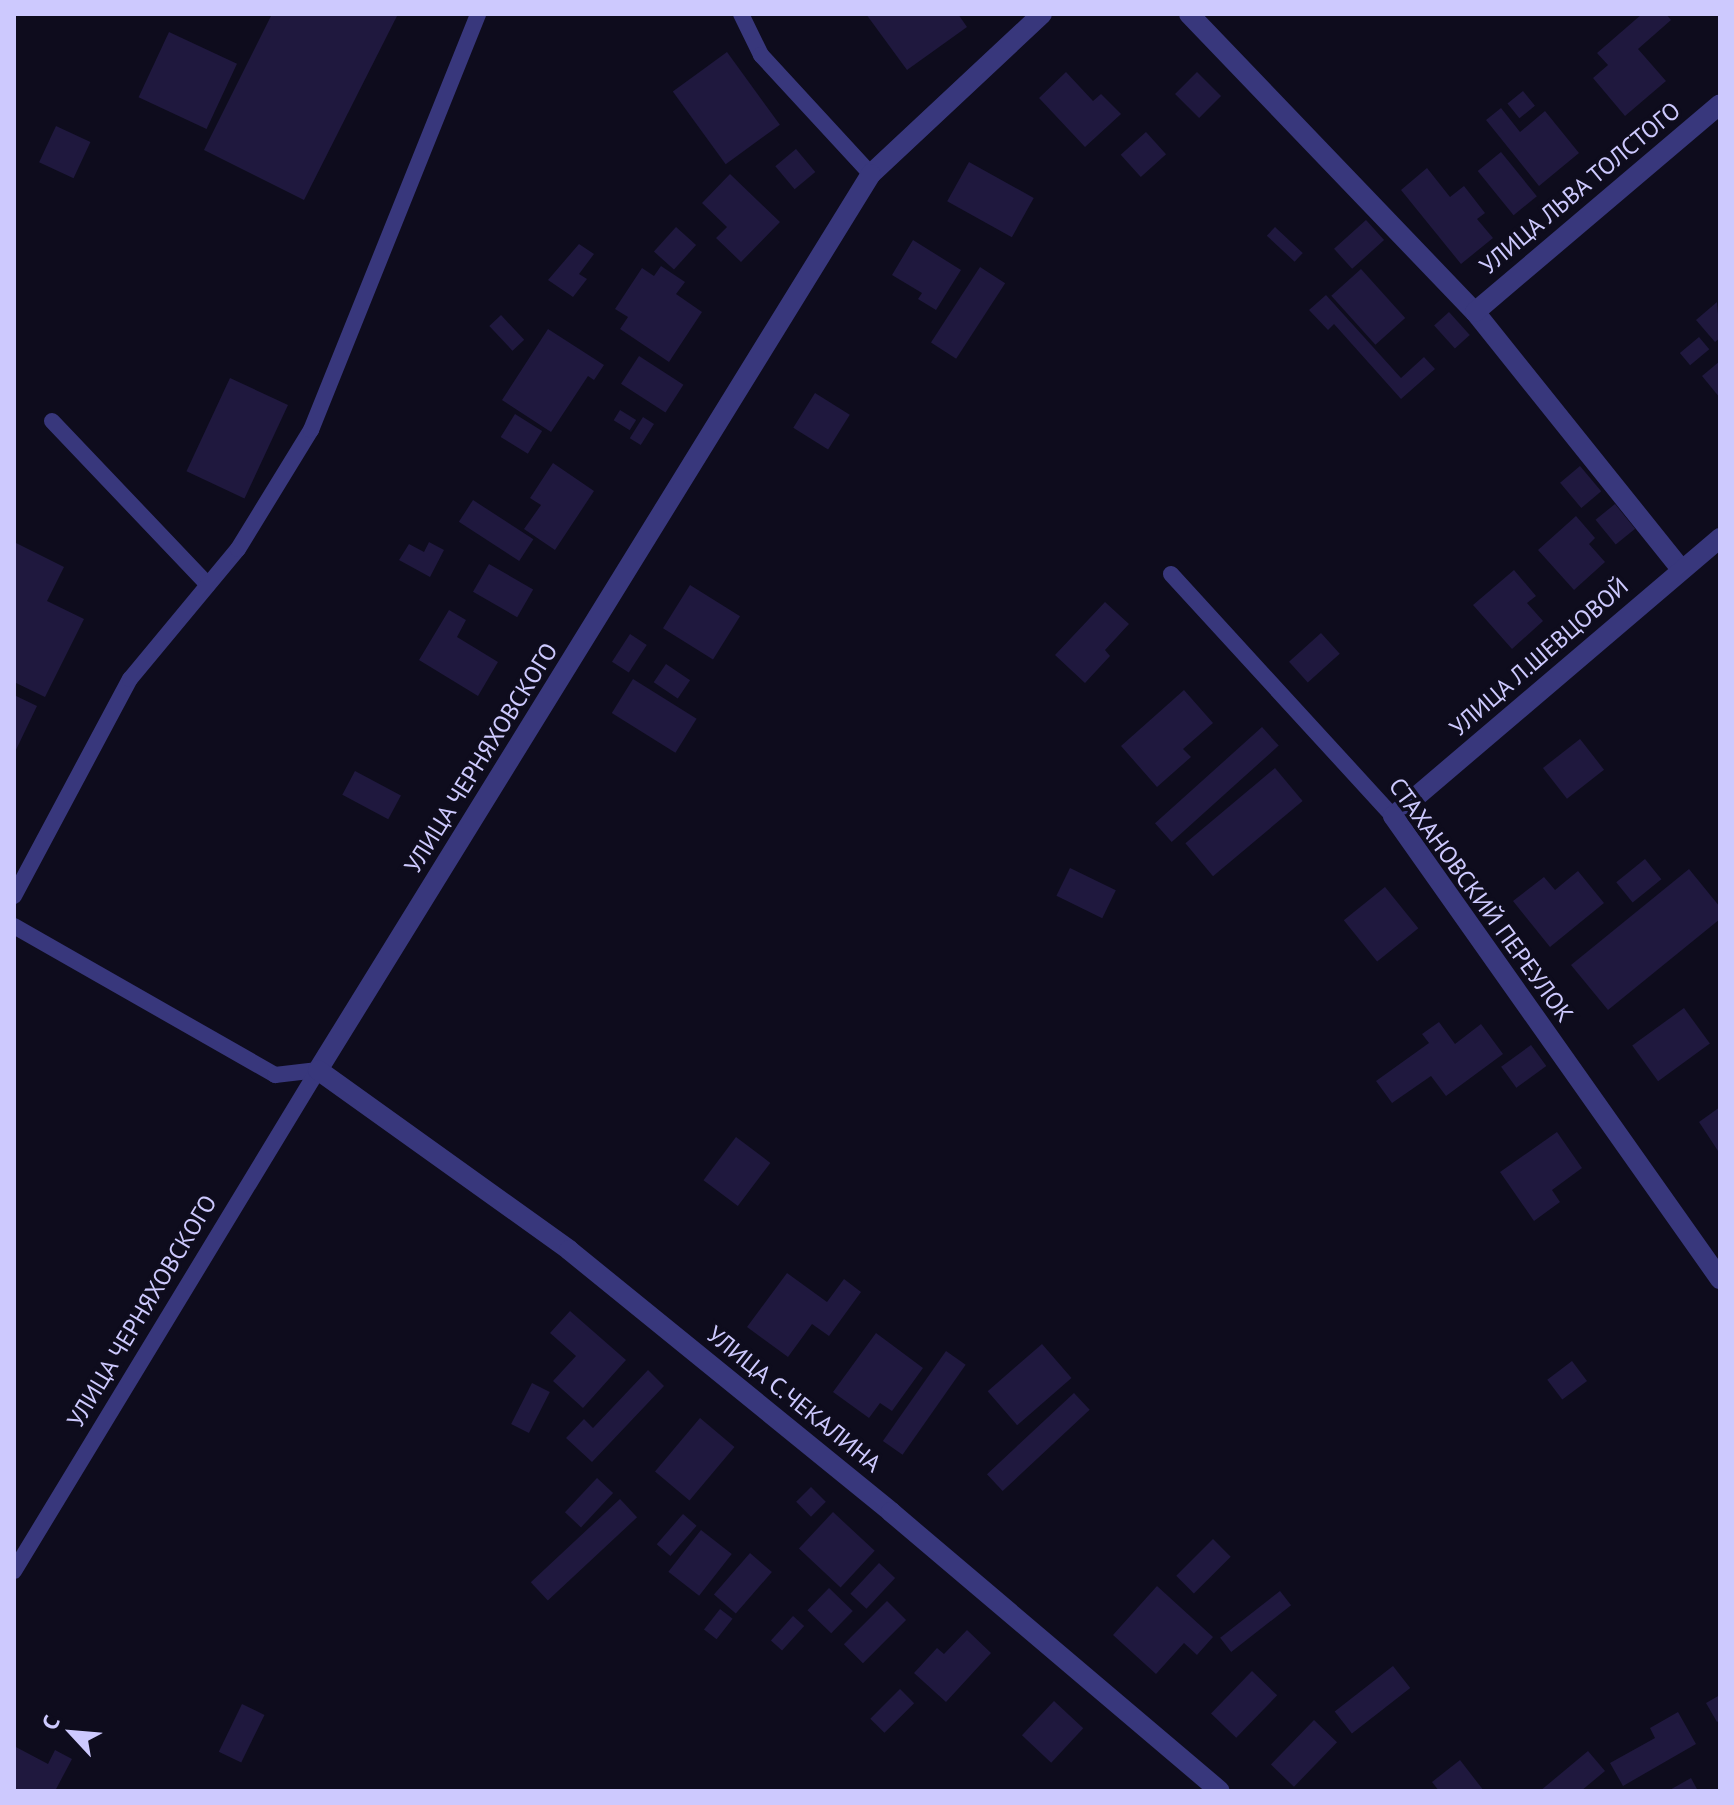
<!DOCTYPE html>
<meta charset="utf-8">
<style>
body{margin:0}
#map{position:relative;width:1734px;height:1805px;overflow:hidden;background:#0e0c1d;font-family:"PT Sans",sans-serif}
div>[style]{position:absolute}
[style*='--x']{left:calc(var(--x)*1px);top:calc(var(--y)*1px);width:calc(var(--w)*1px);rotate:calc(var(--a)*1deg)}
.building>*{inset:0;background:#1f183e;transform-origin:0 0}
.service>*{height:16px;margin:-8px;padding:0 8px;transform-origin:8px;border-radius:8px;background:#38377c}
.minor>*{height:20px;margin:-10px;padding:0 10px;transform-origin:10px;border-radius:10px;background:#38377c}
span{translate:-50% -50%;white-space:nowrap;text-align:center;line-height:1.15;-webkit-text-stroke:7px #0e0c1d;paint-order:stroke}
.street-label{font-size:24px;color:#cdc9fe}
.frame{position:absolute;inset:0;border:16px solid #cdc9fe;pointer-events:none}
.north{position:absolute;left:32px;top:1693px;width:80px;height:80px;-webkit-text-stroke:6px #0e0c1d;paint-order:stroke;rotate:296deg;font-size:22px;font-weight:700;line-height:32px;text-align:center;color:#cdc9fe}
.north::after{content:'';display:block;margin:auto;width:28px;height:36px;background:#cdc9fe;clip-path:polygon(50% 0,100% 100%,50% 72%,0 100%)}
</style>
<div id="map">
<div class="building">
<div style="clip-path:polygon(272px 14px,398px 14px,304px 200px,204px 150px)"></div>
<div style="clip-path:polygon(866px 14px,958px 14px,967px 27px,907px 70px)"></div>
<div style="clip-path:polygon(1642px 14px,1666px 14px,1671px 20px,1638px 49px,1666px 81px,1625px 116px,1593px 78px,1608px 65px,1597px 53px)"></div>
<div style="left:169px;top:32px;width:75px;height:72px;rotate:25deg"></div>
<div style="left:727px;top:52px;width:90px;height:67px;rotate:54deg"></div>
<div style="clip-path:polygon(1066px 72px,1093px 101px,1101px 94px,1121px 114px,1085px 147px,1039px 98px)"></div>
<div style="left:1197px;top:72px;width:34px;height:31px;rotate:45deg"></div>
<div style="left:1523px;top:91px;width:19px;height:20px;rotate:51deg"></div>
<div style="clip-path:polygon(1501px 108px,1520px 132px,1545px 111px,1579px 153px,1539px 186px,1486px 120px)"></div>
<div style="left:56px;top:126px;width:38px;height:40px;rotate:25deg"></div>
<div style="left:1146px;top:132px;width:30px;height:34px;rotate:48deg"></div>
<div style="left:796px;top:149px;width:30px;height:27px;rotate:50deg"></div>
<div style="left:1501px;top:152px;width:57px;height:30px;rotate:51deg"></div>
<div style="left:969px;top:162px;width:74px;height:45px;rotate:29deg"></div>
<div style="clip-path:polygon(1427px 168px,1450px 197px,1464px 186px,1485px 213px,1477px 219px,1493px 238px,1461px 264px,1401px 190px)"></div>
<div style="clip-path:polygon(730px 174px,780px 222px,741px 262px,716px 238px,727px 227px,702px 203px)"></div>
<div style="left:1366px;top:220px;width:27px;height:43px;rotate:48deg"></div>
<div style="left:676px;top:227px;width:27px;height:33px;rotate:42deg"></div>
<div style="left:1275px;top:227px;width:38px;height:12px;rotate:43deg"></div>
<div style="clip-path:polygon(913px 240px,961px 270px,936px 310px,918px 299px,922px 293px,892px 275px)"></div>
<div style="clip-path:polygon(579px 244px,594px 254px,579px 274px,587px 279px,573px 297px,548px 280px)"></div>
<div style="clip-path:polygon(661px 266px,685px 282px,676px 294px,702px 312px,669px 362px,620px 329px,628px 317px,615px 309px,642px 268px,654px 276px)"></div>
<div style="left:980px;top:267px;width:30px;height:90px;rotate:33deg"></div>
<div style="left:1361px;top:269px;width:66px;height:40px;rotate:48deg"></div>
<div style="clip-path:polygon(1326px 295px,1401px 378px,1424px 357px,1435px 369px,1401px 399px,1334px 324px,1328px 330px,1309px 310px)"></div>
<div style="clip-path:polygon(1717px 302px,1720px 338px,1715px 342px,1696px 320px)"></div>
<div style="left:1449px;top:312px;width:31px;height:20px;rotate:48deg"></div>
<div style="left:501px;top:315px;width:34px;height:16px;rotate:47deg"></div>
<div style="clip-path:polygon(548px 329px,604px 365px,594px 380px,588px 376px,551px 432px,502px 400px)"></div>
<div style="left:1699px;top:337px;width:16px;height:25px;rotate:50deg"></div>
<div style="left:639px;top:356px;width:53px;height:33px;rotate:33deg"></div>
<div style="clip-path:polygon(1720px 361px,1720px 398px,1702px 376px)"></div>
<div style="left:230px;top:378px;width:64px;height:103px;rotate:25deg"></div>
<div style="left:815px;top:393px;width:41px;height:41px;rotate:32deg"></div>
<div style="left:620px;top:410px;width:19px;height:12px;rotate:32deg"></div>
<div style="left:515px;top:414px;width:32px;height:27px;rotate:32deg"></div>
<div style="left:643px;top:417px;width:13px;height:25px;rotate:32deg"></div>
<div style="clip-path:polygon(553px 463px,594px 491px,555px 550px,524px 529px,541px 505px,530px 498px)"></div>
<div style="left:1580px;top:466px;width:33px;height:26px;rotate:50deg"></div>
<div style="left:473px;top:500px;width:72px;height:26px;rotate:33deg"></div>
<div style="left:1615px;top:504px;width:32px;height:25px;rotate:51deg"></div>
<div style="clip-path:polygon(1576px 516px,1595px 538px,1589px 544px,1605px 562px,1574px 590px,1538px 550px)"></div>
<div style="clip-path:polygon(14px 542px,64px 567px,47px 601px,84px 619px,45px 697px,14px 682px)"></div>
<div style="clip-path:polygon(429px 542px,444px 550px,430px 577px,399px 560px,409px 544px,424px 552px)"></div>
<div style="left:489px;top:564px;width:51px;height:32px;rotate:30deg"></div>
<div style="clip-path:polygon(1514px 570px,1536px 596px,1527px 603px,1543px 621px,1512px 649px,1473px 605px)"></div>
<div style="left:690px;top:585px;width:59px;height:51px;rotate:32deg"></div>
<div style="clip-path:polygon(1105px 602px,1129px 624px,1105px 650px,1110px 656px,1085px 683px,1055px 655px)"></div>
<div style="clip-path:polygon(449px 610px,466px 620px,457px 637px,498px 662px,478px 696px,419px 660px)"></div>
<div style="left:1321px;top:633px;width:28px;height:43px;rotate:48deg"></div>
<div style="left:630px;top:634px;width:20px;height:33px;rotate:33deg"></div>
<div style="left:666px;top:664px;width:29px;height:22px;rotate:34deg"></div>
<div style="left:633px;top:679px;width:75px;height:40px;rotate:32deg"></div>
<div style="clip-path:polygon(1184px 690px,1213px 723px,1183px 749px,1191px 757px,1157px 787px,1121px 746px)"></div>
<div style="clip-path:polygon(14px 695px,37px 706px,14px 754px)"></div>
<div style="left:1262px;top:727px;width:25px;height:144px;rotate:48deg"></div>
<div style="left:1580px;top:739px;width:39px;height:47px;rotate:52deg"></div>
<div style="left:1275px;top:768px;width:43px;height:117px;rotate:50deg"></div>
<div style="left:355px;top:771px;width:52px;height:27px;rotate:28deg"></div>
<div style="left:1645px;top:859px;width:26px;height:37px;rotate:51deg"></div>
<div style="left:1070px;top:868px;width:51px;height:31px;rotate:26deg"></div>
<div style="clip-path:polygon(1689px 869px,1720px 907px,1720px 919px,1608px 1010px,1571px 965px)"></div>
<div style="clip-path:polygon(1578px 871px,1604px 903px,1550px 947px,1513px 901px,1544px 877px,1555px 890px)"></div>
<div style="left:1385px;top:887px;width:53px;height:53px;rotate:51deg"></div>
<div style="left:1684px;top:1008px;width:44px;height:64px;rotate:54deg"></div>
<div style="clip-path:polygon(1439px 1022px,1455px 1044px,1481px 1024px,1503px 1054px,1446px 1096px,1431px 1076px,1392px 1103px,1376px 1081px,1429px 1043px,1422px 1034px)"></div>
<div style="left:1531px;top:1045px;width:26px;height:37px;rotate:54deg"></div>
<div style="clip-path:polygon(1720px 1107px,1720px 1154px,1699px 1122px)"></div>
<div style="clip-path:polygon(1557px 1132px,1582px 1168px,1552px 1190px,1560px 1202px,1534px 1221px,1500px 1172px)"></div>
<div style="left:736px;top:1137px;width:43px;height:54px;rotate:37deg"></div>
<div style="clip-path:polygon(787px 1273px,827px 1302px,844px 1279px,861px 1292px,829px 1336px,812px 1324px,788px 1357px,747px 1327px)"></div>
<div style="clip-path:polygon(570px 1311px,626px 1360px,583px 1408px,553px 1381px,576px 1356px,550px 1333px)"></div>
<div style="clip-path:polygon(876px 1333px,923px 1368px,892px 1411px,880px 1403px,869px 1418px,833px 1392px)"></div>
<div style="left:1042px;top:1344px;width:45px;height:72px;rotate:49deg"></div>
<div style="left:946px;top:1351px;width:24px;height:110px;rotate:35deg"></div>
<div style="left:1572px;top:1361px;width:25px;height:31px;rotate:53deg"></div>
<div style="clip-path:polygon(648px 1370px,664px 1386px,592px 1462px,566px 1438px,584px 1419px,593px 1428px)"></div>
<div style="left:532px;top:1383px;width:20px;height:46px;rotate:27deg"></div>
<div style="left:1074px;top:1393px;width:23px;height:119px;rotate:47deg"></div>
<div style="left:700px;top:1418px;width:45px;height:70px;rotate:40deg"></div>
<div style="left:597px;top:1478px;width:22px;height:47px;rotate:43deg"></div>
<div style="left:811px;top:1487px;width:21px;height:21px;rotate:45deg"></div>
<div style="left:620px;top:1499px;width:25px;height:122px;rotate:47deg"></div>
<div style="left:833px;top:1512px;width:57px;height:50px;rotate:43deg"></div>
<div style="left:683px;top:1514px;width:18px;height:40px;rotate:41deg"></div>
<div style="left:701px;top:1530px;width:39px;height:53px;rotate:38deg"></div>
<div style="left:1213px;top:1539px;width:25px;height:52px;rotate:45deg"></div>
<div style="left:750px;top:1553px;width:29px;height:55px;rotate:41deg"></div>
<div style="left:879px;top:1563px;width:22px;height:42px;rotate:43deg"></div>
<div style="clip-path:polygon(1157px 1586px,1213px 1637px,1197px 1655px,1184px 1643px,1156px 1674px,1113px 1635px)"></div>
<div style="left:829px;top:1588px;width:33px;height:31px;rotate:44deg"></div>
<div style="left:1280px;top:1591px;width:18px;height:76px;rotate:52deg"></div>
<div style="left:887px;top:1601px;width:27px;height:61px;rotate:45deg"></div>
<div style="left:720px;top:1609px;width:16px;height:26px;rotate:38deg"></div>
<div style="left:793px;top:1616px;width:15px;height:33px;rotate:42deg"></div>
<div style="clip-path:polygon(967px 1630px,991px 1653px,946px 1702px,914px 1673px,937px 1648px,944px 1654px)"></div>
<div style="left:1393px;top:1666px;width:28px;height:74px;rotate:52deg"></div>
<div style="left:1252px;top:1671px;width:35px;height:59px;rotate:44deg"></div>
<div style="left:900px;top:1689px;width:20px;height:42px;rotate:45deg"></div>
<div style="clip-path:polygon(1720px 1695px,1720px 1720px,1717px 1722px,1706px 1703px)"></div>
<div style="left:1054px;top:1701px;width:40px;height:47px;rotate:43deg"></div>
<div style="left:242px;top:1704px;width:25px;height:53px;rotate:26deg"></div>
<div style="clip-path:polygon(1678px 1712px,1696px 1744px,1623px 1786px,1610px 1763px,1655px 1738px,1650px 1728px)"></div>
<div style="left:1314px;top:1720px;width:32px;height:62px;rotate:44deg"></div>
<div style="clip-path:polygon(14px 1746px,48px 1764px,55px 1750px,72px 1759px,55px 1791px,14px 1791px)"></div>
<div style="clip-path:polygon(1588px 1751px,1605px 1771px,1581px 1791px,1540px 1791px)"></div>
<div style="clip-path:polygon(1460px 1760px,1484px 1791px,1439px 1791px,1432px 1782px)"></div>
<div style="clip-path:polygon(1691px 1778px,1698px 1791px,1668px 1791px)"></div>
</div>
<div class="service">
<div style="--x:741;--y:14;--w:46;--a:64"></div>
<div style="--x:761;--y:55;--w:162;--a:47.3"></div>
<div style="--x:52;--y:421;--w:226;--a:46.4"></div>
<div style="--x:1171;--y:574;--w:328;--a:47.5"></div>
<div style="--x:14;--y:896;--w:246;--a:-61.9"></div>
<div style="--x:130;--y:679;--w:169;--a:-50.3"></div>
<div style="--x:238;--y:549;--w:140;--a:-58.5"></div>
<div style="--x:311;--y:430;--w:448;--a:-68.1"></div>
<div style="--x:14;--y:926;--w:301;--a:29.7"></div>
<div style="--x:275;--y:1075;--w:43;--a:-6.6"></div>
<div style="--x:14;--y:1571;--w:586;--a:-58.75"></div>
</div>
<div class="minor">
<div style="--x:1042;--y:14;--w:234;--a:136.9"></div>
<div style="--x:871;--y:174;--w:1053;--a:121.68"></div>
<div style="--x:318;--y:1070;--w:309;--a:35.6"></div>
<div style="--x:569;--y:1250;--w:415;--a:39.1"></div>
<div style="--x:891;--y:1512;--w:431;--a:40.3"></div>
<div style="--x:1189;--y:14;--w:413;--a:46.2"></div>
<div style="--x:1475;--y:312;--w:329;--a:51.3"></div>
<div style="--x:1475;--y:312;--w:321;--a:-40.3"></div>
<div style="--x:1720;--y:538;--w:429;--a:139.6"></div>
<div style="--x:1393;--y:816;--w:567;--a:54.77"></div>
</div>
<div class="street-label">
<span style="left:1580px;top:188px;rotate:-40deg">УЛИЦА ЛЬВА ТОЛСТОГО</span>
<span style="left:1539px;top:657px;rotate:-41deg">УЛИЦА Л.ШЕВЦОВОЙ</span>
<span style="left:481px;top:758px;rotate:-58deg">УЛИЦА ЧЕРНЯХОВСКОГО</span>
<span style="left:1481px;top:900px;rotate:54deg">СТАХАНОВСКИЙ ПЕРЕУЛОК</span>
<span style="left:142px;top:1311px;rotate:-59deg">УЛИЦА ЧЕРНЯХОВСКОГО</span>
<span style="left:794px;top:1399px;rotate:39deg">УЛИЦА С.ЧЕКАЛИНА</span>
</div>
<div class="frame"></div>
<div class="north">С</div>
</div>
